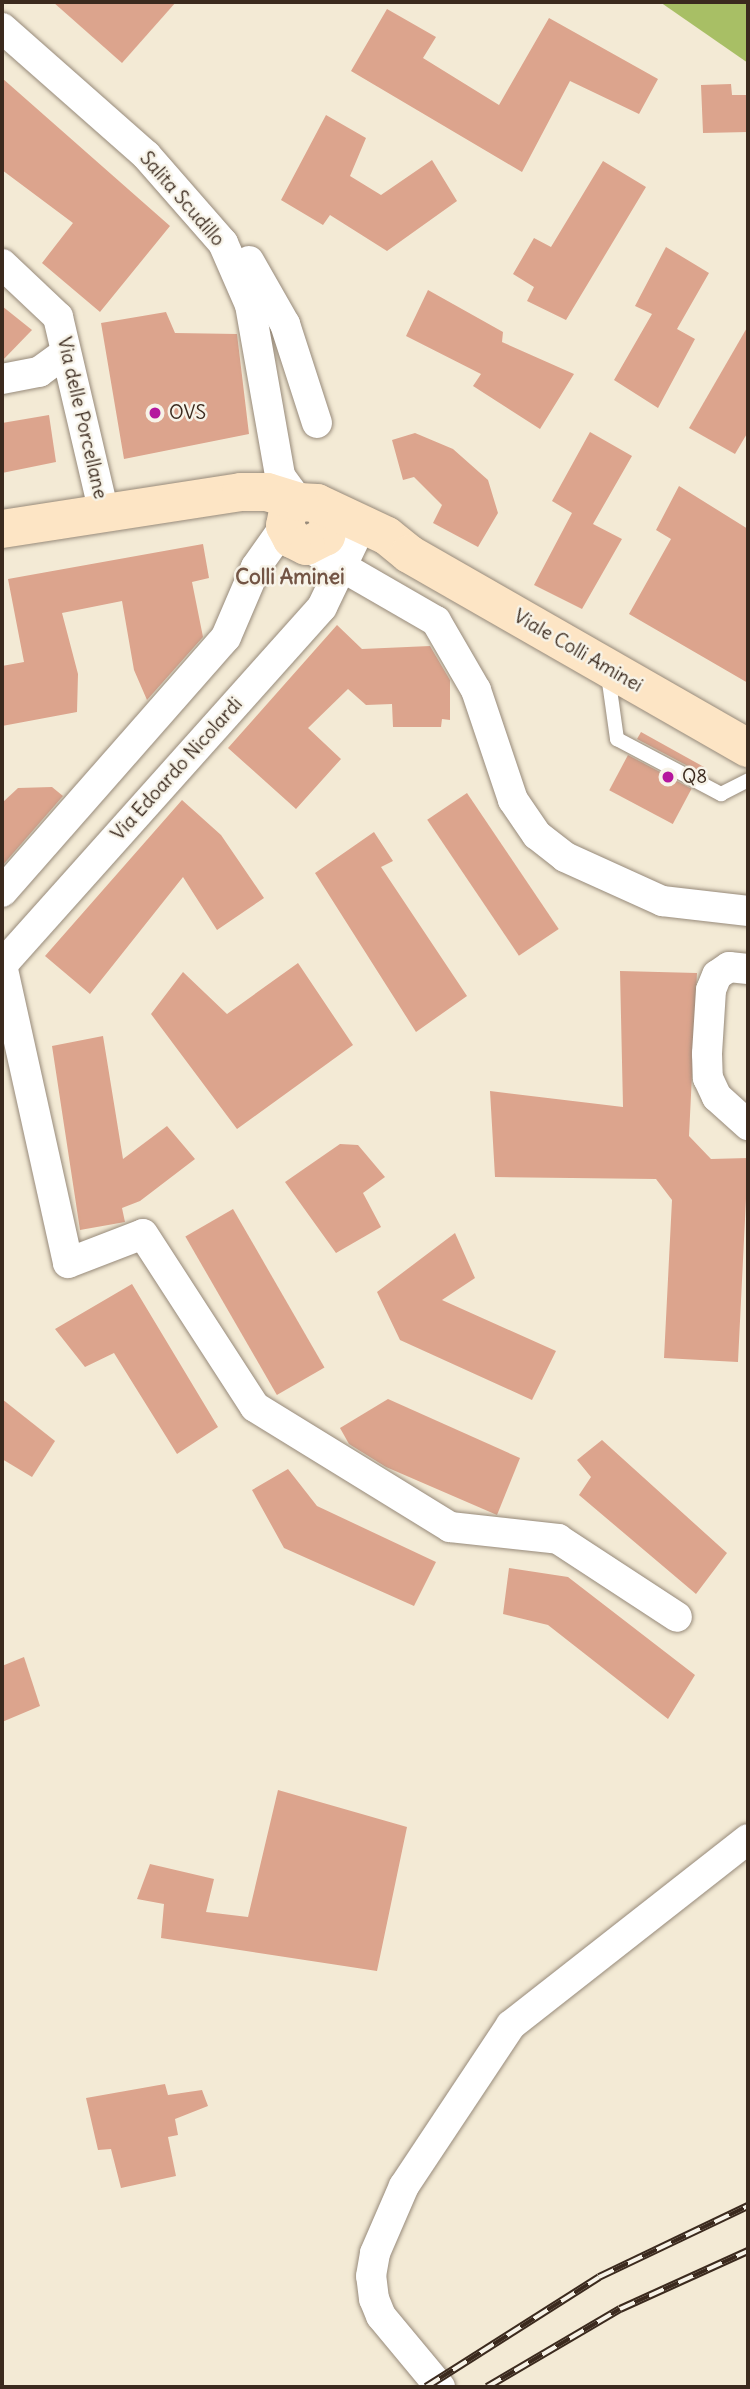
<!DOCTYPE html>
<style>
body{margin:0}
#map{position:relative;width:750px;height:2389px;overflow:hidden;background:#f3ead5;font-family:Delius,sans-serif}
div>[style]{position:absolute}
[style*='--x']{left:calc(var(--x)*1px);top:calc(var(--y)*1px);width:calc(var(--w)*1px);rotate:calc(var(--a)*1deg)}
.green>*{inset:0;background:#a8bf65}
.building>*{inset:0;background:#dca48d;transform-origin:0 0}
.roads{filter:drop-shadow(0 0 2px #978a7a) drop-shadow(0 0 2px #978a7a)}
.lane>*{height:14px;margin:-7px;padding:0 7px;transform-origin:7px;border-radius:7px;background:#fff}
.street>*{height:30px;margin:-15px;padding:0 15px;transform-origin:15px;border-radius:15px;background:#fff}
.secondary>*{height:38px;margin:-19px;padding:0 19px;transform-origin:19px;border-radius:19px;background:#fde5c5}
.rail>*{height:8px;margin-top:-4px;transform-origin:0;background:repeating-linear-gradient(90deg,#f7f3e8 0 16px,#3b2a1e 0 32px);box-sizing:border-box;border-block:2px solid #3b2a1e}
.dots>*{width:19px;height:19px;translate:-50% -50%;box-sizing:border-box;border:4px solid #f7f3e8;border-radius:50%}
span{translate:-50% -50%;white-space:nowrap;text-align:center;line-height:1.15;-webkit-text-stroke:5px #f7f3e8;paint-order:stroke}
.street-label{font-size:19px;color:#3b2a1e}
.poi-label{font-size:19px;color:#3b2a1e}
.left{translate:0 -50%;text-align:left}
.neighbourhood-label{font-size:21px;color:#735545;font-weight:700}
.frame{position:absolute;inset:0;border:4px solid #3b2a1e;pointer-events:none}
</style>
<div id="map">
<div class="green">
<div style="clip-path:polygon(660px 2px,748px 2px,748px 63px)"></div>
</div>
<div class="building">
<div style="clip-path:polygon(53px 2px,176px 2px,122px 63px)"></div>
<div style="clip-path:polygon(387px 9px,436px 37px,423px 58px,499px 105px,549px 18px,658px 79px,639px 114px,570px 81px,522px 172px,351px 71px)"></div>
<div style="clip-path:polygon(2px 78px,170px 226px,100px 312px,42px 263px,73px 223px,2px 170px)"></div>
<div style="clip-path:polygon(731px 84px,732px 95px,748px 95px,748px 132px,703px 133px,701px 85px)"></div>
<div style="clip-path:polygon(326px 115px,366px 138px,350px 176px,381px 195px,432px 160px,457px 201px,387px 251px,330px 215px,323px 225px,281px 200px)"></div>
<div style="clip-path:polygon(603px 161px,646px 187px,566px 320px,527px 301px,534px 287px,513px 274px,534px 238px,551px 247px)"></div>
<div style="clip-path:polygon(666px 247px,709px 273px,677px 329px,695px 339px,658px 408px,614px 380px,652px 314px,635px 306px)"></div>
<div style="clip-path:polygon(428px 290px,503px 332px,502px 342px,574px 374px,540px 429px,473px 386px,481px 374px,406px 336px)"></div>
<div style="clip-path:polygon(2px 306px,32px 330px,2px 361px)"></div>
<div style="clip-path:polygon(166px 312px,175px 333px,237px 334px,249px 434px,124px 459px,101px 323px)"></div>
<div style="clip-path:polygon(748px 326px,748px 432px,735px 454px,689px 428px)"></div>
<div style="clip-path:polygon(49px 415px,56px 462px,2px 473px,2px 423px)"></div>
<div style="clip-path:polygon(590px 432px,632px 456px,593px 524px,622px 539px,582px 609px,534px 585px,572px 513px,552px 501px)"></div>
<div style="clip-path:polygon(415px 433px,453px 449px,488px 480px,498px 513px,478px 547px,433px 523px,442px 505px,414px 477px,403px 480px,392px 440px)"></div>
<div style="clip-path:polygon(679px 486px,748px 529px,748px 683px,629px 614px,671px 539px,656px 530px)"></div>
<div style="clip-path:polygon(203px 544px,209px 578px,192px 582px,203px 637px,147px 700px,134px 670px,122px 601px,62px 613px,78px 674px,77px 712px,2px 726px,2px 666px,24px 662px,8px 579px)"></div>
<div style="clip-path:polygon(337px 625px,362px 649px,430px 646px,450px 680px,450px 720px,442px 719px,441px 727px,393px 727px,392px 704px,366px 705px,348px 689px,308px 728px,341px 759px,296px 809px,228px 748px)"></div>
<div style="clip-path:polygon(641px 732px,704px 767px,701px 773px,637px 739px)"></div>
<div style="left:628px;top:755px;width:72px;height:40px;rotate:28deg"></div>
<div style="clip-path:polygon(52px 787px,63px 796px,2px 866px,2px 803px,18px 788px)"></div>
<div style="left:467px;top:793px;width:164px;height:48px;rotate:56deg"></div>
<div style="clip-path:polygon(182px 800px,221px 835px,264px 898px,217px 930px,183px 877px,90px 994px,45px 956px)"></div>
<div style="clip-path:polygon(374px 832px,393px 861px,381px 867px,467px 996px,416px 1032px,315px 873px)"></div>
<div style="clip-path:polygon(298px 963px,353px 1045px,237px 1129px,151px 1014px,183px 972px,227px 1014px)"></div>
<div style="clip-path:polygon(620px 971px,697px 973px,689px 1136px,711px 1159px,748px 1158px,738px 1362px,664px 1358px,672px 1200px,656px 1179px,495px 1177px,490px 1091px,623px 1107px)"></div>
<div style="clip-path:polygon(103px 1036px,123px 1159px,167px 1126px,195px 1159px,140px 1201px,122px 1208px,125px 1222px,80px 1230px,52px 1046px)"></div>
<div style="clip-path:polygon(340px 1144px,358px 1145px,385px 1177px,363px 1193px,381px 1227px,336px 1253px,285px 1182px)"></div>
<div style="left:233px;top:1209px;width:183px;height:55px;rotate:60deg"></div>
<div style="clip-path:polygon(455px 1233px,475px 1278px,442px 1300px,556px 1351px,532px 1400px,400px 1340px,377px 1292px)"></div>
<div style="clip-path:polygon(132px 1284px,218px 1427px,177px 1454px,114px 1353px,85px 1367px,55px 1329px)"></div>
<div style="clip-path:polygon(2px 1399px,55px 1441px,32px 1477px,2px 1459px)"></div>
<div style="clip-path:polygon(388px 1399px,520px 1458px,497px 1515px,386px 1467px,349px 1444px,340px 1428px)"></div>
<div style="clip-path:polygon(602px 1440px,727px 1553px,696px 1594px,579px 1495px,591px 1477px,577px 1460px)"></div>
<div style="clip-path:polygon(288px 1469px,317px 1506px,436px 1562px,414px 1606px,284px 1548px,252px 1490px)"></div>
<div style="clip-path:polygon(509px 1568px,568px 1577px,695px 1675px,668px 1719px,548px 1625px,503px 1614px)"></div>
<div style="clip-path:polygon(24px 1657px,40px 1706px,2px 1722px,2px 1666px)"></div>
<div style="clip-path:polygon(278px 1790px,407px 1827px,377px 1971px,161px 1938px,164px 1904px,137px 1899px,150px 1864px,214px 1879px,206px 1912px,248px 1917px)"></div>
<div style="clip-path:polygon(165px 2084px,168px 2095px,202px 2090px,208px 2106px,175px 2119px,178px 2135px,168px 2137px,176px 2176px,121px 2188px,111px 2149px,98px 2150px,86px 2098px)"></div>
</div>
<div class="roads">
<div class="lane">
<div style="--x:608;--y:675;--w:65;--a:82"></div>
<div style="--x:617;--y:739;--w:118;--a:27.9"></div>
<div style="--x:721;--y:794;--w:30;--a:-27"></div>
</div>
<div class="street">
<div style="--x:2;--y:28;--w:192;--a:41.4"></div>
<div style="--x:146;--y:155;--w:117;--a:48.8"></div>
<div style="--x:223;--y:243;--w:68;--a:66.5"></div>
<div style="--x:250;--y:305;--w:174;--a:80"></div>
<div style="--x:280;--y:476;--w:32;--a:54"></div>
<div style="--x:249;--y:261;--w:73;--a:60.3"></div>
<div style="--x:285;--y:324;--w:104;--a:72.1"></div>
<div style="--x:2;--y:264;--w:77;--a:43.4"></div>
<div style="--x:58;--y:317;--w:201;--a:76.8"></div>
<div style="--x:2;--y:379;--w:38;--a:-11"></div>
<div style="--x:39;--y:372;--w:32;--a:-36"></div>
<div style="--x:306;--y:546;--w:150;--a:30"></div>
<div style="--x:436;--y:621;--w:80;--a:59.9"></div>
<div style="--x:476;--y:690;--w:116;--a:71.4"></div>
<div style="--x:513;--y:800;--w:42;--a:55.6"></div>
<div style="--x:537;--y:835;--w:36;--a:38"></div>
<div style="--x:565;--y:857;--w:107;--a:24.4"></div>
<div style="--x:662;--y:901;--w:87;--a:6.6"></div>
<div style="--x:2;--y:892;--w:339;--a:-48.7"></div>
<div style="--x:226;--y:637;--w:76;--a:-66.8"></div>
<div style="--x:256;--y:567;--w:50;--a:-54.7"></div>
<div style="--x:2;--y:965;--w:305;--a:77.5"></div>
<div style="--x:68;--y:1263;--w:80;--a:-21.1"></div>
<div style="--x:143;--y:1234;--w:206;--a:57.1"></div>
<div style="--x:255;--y:1407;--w:229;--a:31.6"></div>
<div style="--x:450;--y:1527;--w:109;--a:6.3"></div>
<div style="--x:558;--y:1539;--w:142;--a:33.2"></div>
<div style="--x:2;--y:965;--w:480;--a:-48.2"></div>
<div style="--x:322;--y:607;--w:71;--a:-64.2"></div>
<div style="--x:748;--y:969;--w:19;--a:-174"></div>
<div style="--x:729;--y:967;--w:14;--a:146"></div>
<div style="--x:717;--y:975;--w:16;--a:112"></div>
<div style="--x:711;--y:990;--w:64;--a:93.6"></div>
<div style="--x:707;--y:1054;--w:24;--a:88"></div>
<div style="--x:708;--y:1078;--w:21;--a:65"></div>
<div style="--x:717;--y:1097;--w:42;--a:42.1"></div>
<div style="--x:440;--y:2387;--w:92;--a:-129.7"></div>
<div style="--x:381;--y:2316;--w:18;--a:-112"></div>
<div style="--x:374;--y:2299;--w:23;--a:-97"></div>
<div style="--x:371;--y:2276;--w:23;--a:-80"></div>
<div style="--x:375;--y:2253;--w:73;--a:-66.6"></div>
<div style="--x:404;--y:2186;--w:193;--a:-56.4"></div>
<div style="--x:511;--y:2025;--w:301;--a:-38.1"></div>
</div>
<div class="secondary">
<div style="--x:323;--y:507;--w:17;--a:66"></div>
<div style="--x:330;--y:523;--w:14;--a:107"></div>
<div style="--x:326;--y:536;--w:22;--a:153"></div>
<div style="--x:306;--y:546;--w:16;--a:-153"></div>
<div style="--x:292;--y:539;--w:15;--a:-118"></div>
<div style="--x:285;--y:526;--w:15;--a:-79"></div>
<div style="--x:288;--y:511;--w:14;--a:-39"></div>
<div style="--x:299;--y:502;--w:18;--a:3"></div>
<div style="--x:317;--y:503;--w:77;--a:25.2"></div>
<div style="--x:387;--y:536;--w:28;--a:39"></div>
<div style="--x:409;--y:554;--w:391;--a:29.8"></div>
<div style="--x:2;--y:529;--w:242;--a:-8.8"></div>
<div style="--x:241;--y:492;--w:26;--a:0"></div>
<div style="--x:267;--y:492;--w:34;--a:17"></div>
</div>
</div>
<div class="rail">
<div style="--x:426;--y:2387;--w:205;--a:-32.4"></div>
<div style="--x:599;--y:2277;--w:165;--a:-25.5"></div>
<div style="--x:487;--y:2387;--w:154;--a:-30.4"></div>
<div style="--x:620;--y:2309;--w:141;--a:-24.4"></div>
</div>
<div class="dots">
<div style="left:155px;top:413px;background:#b5179e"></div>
<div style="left:668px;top:777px;background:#b5179e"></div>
</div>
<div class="street-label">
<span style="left:182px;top:199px;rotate:49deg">Salita Scudillo</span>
<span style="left:82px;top:418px;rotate:77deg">Via delle Porcellane</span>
<span style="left:578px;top:651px;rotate:30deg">Viale Colli Aminei</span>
<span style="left:177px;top:769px;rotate:-48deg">Via Edoardo Nicolardi</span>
</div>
<div class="poi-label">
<span class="left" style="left:169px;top:413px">OVS</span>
<span class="left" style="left:682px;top:777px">Q8</span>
</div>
<div class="neighbourhood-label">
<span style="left:290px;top:577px">Colli Aminei</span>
</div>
<div class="frame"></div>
</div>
